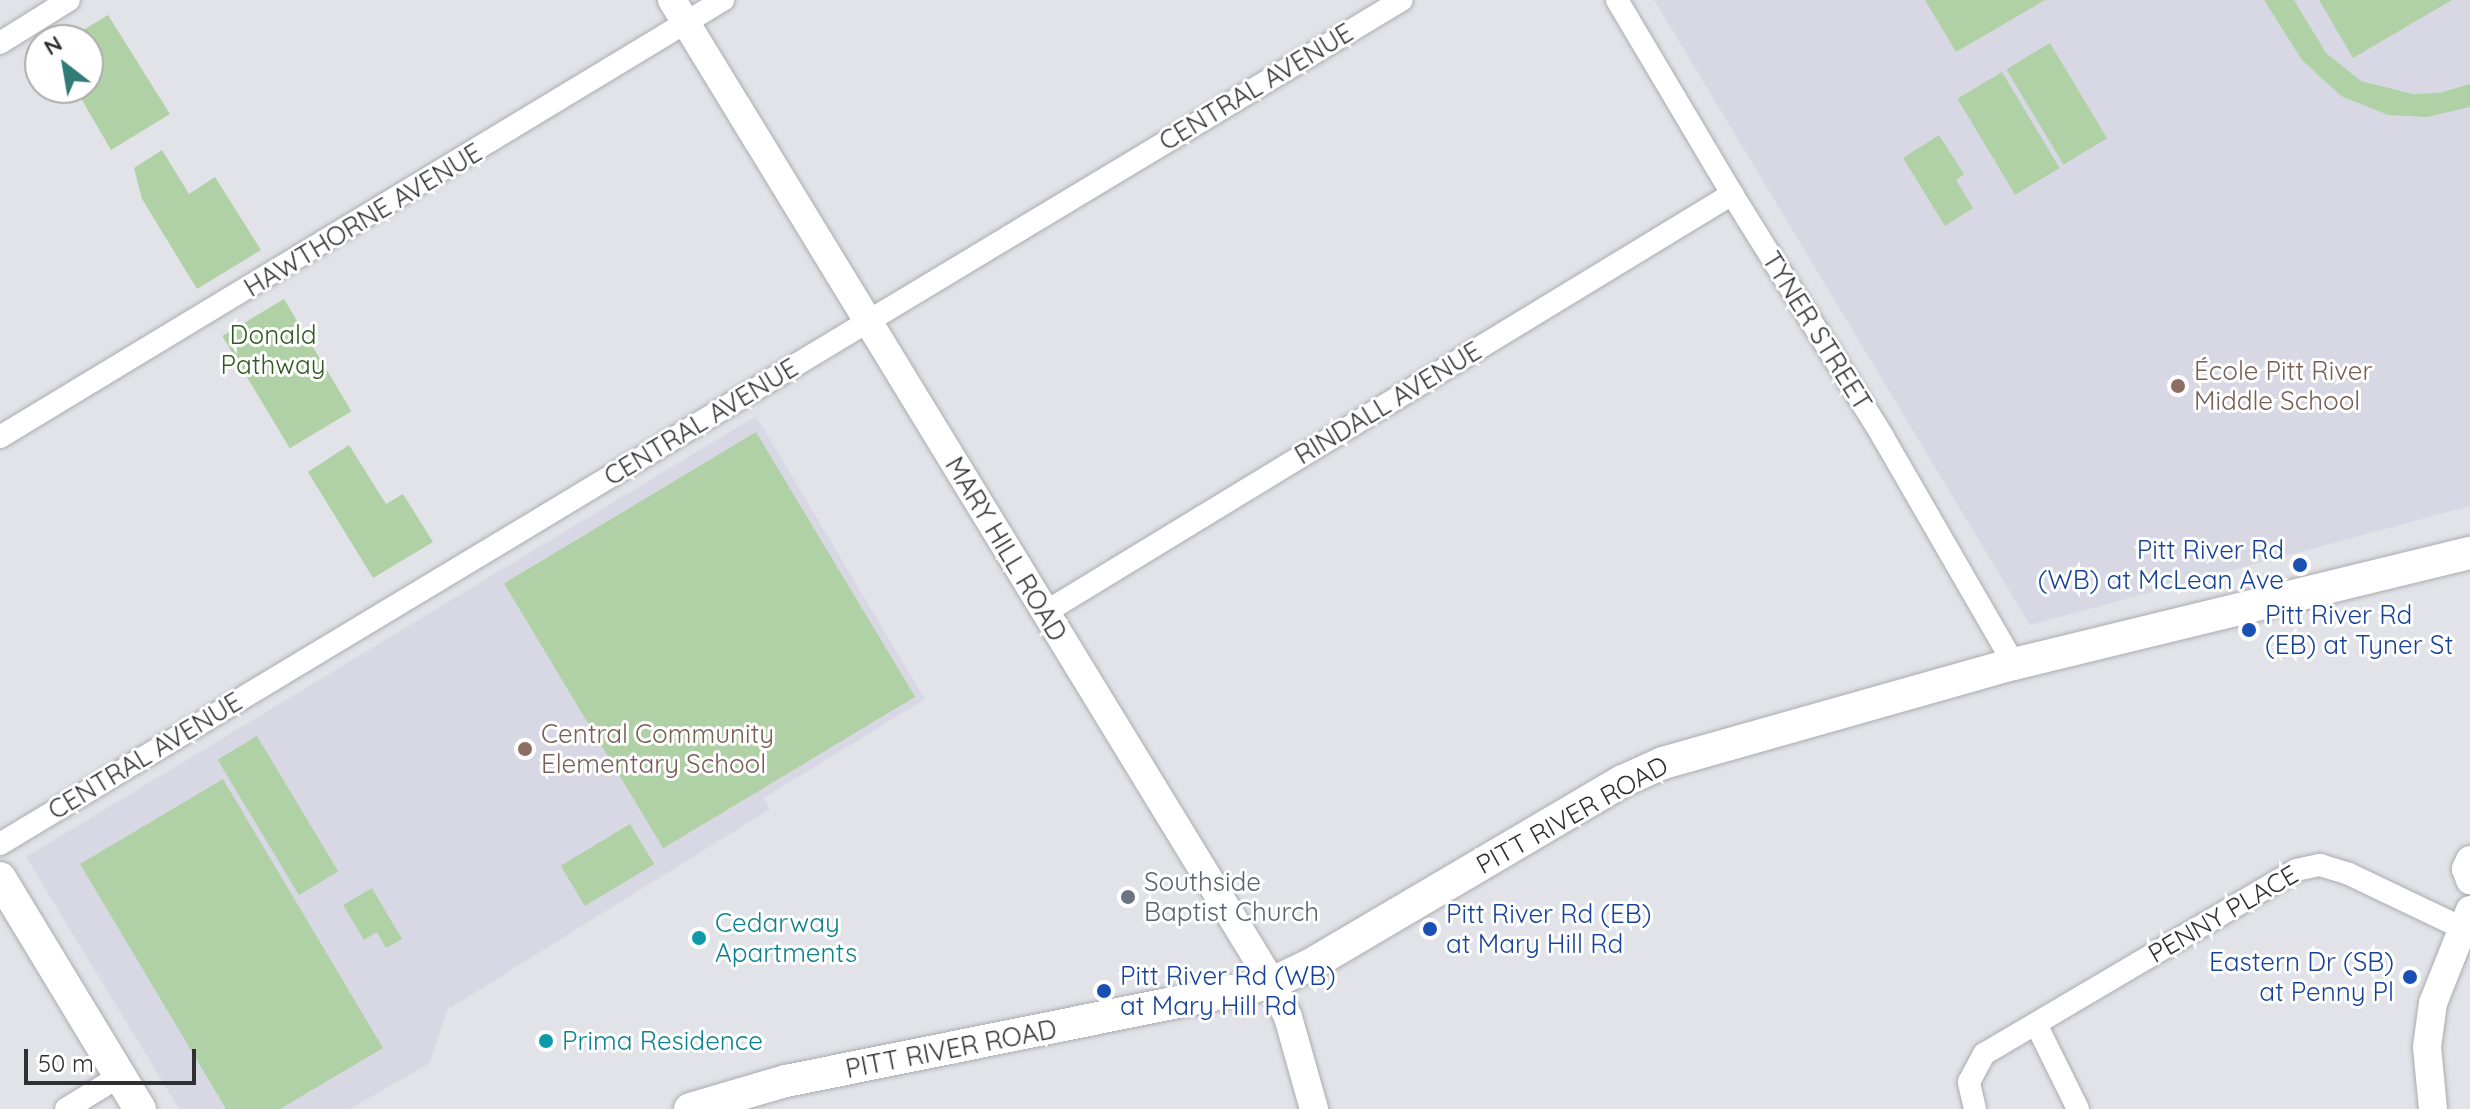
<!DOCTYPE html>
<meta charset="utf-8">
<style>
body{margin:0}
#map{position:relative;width:2470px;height:1109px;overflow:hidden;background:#e2e3e8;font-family:Quicksand,sans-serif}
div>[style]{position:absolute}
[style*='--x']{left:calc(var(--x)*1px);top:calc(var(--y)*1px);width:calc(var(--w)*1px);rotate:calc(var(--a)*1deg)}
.built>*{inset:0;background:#d8d8e5}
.green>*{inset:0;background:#b0d1a6;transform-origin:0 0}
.roads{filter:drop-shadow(0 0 2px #ababb0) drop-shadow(0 0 2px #ababb0)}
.minor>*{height:22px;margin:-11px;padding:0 11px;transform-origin:11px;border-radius:11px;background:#fff}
.tertiary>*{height:28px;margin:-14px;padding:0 14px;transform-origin:14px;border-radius:14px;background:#fff}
.secondary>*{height:32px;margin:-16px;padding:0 16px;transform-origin:16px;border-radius:16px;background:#fff}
.dots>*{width:22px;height:22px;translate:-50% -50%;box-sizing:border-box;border:4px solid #fff;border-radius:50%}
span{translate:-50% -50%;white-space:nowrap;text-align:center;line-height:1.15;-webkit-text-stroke:6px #fff;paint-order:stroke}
.street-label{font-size:26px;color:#303032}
.park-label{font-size:26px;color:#315a22}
.education-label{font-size:26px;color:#785e54}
.left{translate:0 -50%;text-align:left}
.transit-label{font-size:26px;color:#164399}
.right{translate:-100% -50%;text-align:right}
.worship-label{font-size:26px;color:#5b616d}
.culture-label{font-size:26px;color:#0d838f}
.north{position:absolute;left:24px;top:24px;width:80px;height:80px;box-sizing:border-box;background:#fff;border:2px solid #acacad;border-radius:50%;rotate:329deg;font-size:22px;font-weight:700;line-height:32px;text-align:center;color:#303032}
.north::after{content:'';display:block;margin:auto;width:28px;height:36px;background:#317a77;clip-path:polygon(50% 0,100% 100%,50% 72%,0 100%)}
.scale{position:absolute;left:24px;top:1049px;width:172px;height:36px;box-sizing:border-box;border:4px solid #303032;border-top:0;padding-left:10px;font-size:24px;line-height:28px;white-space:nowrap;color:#303032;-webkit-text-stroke:6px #fff;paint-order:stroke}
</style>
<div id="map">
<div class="built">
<div style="clip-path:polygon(1654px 0,2470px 0,2470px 506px,2030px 625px)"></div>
<div style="clip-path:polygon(756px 416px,925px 699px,764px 798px,770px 809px,447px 1010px,430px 1063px,350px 1109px,179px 1109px,26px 857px)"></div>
</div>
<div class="green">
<div style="clip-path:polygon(1925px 0,2045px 0,1956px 52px)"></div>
<div style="clip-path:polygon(2264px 0,2294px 0,2326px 53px,2361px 81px,2413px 94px,2439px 93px,2470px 84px,2470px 107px,2427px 117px,2388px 115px,2341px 96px,2302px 60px)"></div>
<div style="clip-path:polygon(2319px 0,2452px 0,2353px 58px)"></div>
<div style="clip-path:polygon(108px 15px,170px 114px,111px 150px,75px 88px,88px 88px,88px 40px,67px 40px)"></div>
<div style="left:2050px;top:43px;width:111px;height:51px;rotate:59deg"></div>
<div style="left:2002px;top:72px;width:112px;height:52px;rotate:59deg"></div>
<div style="clip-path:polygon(1939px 135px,1964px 174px,1956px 180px,1973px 208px,1945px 226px,1903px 158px)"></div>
<div style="clip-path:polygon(162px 150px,189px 194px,215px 177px,261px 250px,197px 289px,142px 199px,134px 168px)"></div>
<div style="left:284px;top:299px;width:131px;height:72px;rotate:59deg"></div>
<div style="left:756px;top:432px;width:309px;height:294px;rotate:59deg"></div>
<div style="clip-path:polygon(349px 445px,386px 504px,403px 494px,433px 542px,373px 578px,308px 472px)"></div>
<div style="left:257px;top:736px;width:158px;height:46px;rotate:59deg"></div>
<div style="clip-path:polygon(223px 779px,383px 1048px,280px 1109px,226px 1109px,80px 864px)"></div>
<div style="left:630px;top:824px;width:47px;height:81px;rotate:59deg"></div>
<div style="clip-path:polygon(372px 888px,402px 939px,386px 948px,377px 932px,364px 940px,343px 905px)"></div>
</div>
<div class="roads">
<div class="minor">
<div style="--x:1617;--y:0;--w:226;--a:59.3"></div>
<div style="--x:1732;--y:194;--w:286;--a:58.1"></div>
<div style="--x:1883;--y:437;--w:262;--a:60"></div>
<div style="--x:0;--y:43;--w:81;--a:-31.9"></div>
<div style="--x:0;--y:437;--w:845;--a:-31.15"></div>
<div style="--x:1044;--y:613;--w:806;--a:-31.34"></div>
<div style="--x:0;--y:844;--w:1636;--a:-31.05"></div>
<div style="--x:2036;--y:1024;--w:95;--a:63.7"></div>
<div style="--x:66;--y:1109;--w:63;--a:-31.4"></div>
<div style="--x:1975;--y:1109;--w:28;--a:-103"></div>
<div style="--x:1969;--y:1082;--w:32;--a:-62"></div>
<div style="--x:1984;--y:1054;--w:362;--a:-30.5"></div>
<div style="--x:2296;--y:870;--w:25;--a:-12"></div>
<div style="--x:2320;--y:865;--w:30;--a:17"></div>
<div style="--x:2349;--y:874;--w:123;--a:25.5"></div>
</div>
<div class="tertiary">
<div style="--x:672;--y:0;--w:1152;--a:58.6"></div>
<div style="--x:1272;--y:983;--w:38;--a:65"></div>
<div style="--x:1288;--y:1017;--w:96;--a:74.2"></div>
<div style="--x:2470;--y:860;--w:10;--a:114"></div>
<div style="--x:2466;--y:869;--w:12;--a:70"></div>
<div style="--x:2433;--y:1109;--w:62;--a:-95.5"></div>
<div style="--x:2427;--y:1047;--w:44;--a:-82.2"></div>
<div style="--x:2433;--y:1003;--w:100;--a:-68.3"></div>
</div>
<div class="secondary">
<div style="--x:0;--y:878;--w:270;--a:58.8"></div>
<div style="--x:690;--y:1109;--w:100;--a:-16.3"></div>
<div style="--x:786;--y:1081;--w:496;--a:-11.4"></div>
<div style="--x:1272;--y:983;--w:44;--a:-25.4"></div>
<div style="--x:1312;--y:964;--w:361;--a:-30.5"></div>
<div style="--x:1623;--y:781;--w:44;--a:-24.2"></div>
<div style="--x:1663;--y:763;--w:365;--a:-15.8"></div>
<div style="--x:2014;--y:664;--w:469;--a:-13.7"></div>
</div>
</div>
<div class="dots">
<div style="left:2178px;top:386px;background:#8d6e63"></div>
<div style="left:2300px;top:565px;background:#1a4fb4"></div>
<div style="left:2249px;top:630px;background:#1a4fb4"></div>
<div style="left:525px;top:749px;background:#8d6e63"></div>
<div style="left:1128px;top:897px;background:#6b7280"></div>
<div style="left:1430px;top:929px;background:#1a4fb4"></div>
<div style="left:699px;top:938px;background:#0f9aa8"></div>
<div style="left:2410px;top:977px;background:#1a4fb4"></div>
<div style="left:1104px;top:991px;background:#1a4fb4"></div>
<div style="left:546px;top:1041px;background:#0f9aa8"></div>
</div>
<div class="street-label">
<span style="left:1256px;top:87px;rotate:-31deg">CENTRAL AVENUE</span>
<span style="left:363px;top:220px;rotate:-31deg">HAWTHORNE AVENUE</span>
<span style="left:1817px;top:331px;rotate:58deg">TYNER STREET</span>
<span style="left:1388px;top:403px;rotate:-31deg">RINDALL AVENUE</span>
<span style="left:701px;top:422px;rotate:-31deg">CENTRAL AVENUE</span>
<span style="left:1006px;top:549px;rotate:59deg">MARY HILL ROAD</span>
<span style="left:145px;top:756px;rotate:-31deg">CENTRAL AVENUE</span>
<span style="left:1572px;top:815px;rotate:-29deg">PITT RIVER ROAD</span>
<span style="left:2223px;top:914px;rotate:-30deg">PENNY PLACE</span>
<span style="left:951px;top:1049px;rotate:-11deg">PITT RIVER ROAD</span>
</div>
<div class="park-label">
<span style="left:273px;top:350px">Donald<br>Pathway</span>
</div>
<div class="education-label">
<span class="left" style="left:2194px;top:386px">École Pitt River<br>Middle School</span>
<span class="left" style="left:541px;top:749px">Central Community<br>Elementary School</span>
</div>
<div class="transit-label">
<span class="right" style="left:2284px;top:565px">Pitt River Rd<br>(WB) at McLean Ave</span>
<span class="left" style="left:2265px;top:630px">Pitt River Rd<br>(EB) at Tyner St</span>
<span class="left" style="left:1446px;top:929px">Pitt River Rd (EB)<br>at Mary Hill Rd</span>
<span class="right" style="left:2394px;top:977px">Eastern Dr (SB)<br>at Penny Pl</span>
<span class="left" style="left:1120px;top:991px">Pitt River Rd (WB)<br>at Mary Hill Rd</span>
</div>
<div class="worship-label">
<span class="left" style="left:1144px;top:897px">Southside<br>Baptist Church</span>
</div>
<div class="culture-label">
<span class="left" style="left:715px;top:938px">Cedarway<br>Apartments</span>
<span class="left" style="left:562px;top:1041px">Prima Residence</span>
</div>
<div class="north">N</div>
<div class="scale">50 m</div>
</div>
